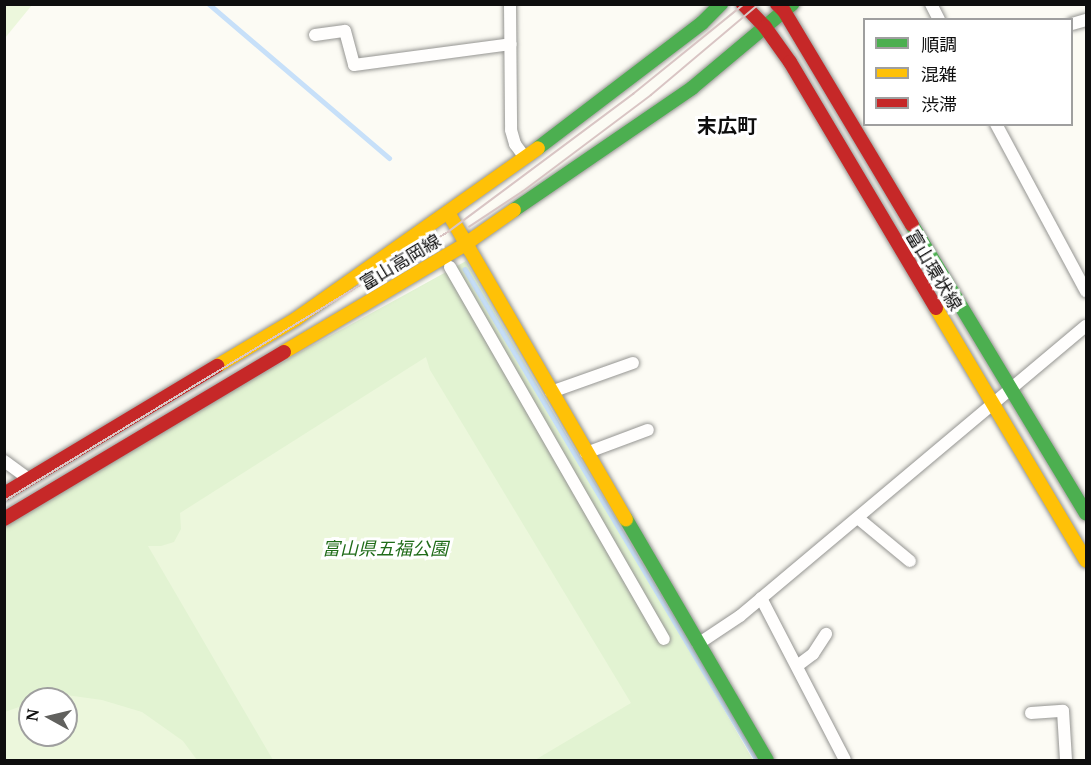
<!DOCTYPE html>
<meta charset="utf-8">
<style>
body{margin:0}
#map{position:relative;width:1091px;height:765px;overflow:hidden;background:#fcfbf4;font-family:"PT Serif","Noto Sans JP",serif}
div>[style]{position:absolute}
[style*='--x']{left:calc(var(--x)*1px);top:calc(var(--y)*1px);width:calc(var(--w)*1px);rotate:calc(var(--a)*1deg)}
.green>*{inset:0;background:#e2f3d2}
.pitch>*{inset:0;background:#ecf7dc}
.stream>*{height:4.5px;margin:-2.25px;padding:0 2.25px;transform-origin:2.25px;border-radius:2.25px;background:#c7e0f9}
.roads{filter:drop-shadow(0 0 2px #959592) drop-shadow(0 0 2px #959592)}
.street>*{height:12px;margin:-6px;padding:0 6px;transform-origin:6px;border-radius:6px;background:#fffefd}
.fast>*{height:14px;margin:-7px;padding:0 7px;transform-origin:7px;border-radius:7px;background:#4caf50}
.slow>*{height:14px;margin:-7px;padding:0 7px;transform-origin:7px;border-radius:7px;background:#ffc107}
.jam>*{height:14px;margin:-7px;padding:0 7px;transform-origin:7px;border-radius:7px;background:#c62828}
.tram>*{height:1.5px;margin:-0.75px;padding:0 0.75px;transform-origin:0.75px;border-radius:0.75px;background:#d9c5c4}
span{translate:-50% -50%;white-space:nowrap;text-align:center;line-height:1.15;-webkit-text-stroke:6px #fff;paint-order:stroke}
.street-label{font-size:18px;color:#0e0e0e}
.park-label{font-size:18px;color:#206c19;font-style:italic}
.neighbourhood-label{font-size:20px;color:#0e0e0e;font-weight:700}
.frame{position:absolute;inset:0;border:6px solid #0e0e0e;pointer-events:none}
.legend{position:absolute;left:863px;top:18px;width:210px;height:108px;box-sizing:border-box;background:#fff;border:2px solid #9f9f9f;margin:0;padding:8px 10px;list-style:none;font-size:18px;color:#0e0e0e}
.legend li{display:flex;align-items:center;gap:12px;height:30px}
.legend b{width:30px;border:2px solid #9f9f9f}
.north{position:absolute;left:18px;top:687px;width:60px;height:60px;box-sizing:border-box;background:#fff;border:2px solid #9f9f9f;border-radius:50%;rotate:278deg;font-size:16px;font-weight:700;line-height:24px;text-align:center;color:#0e0e0e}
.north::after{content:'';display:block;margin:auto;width:21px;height:27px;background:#61615e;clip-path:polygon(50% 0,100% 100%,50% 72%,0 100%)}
</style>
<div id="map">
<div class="green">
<div style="clip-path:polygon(evenodd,466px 261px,753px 760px,5px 760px,4px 518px,88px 469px,466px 261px,30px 699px,66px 699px,66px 735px,30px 735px,30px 699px)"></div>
</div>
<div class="pitch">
<div style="clip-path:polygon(5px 4px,32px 5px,5px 38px,4px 5px)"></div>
<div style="clip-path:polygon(426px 357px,430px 370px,631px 703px,535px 760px,273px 760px,148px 546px,161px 546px,174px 542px,181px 529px,180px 513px)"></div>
<div style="clip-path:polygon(66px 695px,102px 700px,142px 712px,183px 741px,197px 760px,5px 760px,5px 712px,30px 703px,30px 735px,66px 735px,66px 699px,42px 699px)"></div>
</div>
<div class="stream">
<div style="--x:209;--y:4;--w:237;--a:40.5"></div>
<div style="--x:465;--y:269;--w:571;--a:59.26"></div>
</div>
<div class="roads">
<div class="street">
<div style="--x:510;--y:4;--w:126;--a:89.5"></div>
<div style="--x:511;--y:130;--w:15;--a:74"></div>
<div style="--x:515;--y:144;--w:17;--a:54"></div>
<div style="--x:931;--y:4;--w:18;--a:63"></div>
<div style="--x:1072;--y:24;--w:15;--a:-16"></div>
<div style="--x:315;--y:35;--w:30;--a:-8"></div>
<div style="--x:345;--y:31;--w:35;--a:75"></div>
<div style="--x:354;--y:65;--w:158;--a:-7.6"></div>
<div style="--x:996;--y:124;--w:190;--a:61.7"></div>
<div style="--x:450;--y:267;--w:429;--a:60.1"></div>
<div style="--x:551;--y:392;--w:87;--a:-19.5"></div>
<div style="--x:586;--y:453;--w:66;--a:-20.4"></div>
<div style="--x:4;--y:461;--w:31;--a:36"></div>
<div style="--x:859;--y:519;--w:66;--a:39.5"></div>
<div style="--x:761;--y:598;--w:182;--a:62.6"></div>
<div style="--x:698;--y:644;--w:50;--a:-33.7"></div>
<div style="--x:740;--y:616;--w:451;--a:-40"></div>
<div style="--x:797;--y:666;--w:20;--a:-37"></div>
<div style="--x:813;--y:654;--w:24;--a:-57"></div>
<div style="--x:1031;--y:713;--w:32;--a:-4"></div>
<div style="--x:1063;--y:711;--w:49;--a:86.5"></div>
</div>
<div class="fast">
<div style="--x:538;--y:148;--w:206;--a:-37.3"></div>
<div style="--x:702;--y:23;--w:27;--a:-45"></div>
<div style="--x:514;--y:210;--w:216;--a:-34.4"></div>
<div style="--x:692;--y:88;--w:131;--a:-40"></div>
<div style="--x:912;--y:225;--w:337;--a:58.9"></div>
<div style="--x:626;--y:519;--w:279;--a:59.7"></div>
</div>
<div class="slow">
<div style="--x:449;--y:214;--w:353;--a:59.9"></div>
<div style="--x:936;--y:308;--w:294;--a:59.3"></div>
<div style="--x:284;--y:352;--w:209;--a:-30.7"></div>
<div style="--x:464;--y:245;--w:61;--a:-35"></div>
<div style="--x:217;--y:366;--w:92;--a:-30.7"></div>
<div style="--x:296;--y:319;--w:296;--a:-35.2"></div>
</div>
<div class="jam">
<div style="--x:743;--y:4;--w:32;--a:46"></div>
<div style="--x:765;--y:27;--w:43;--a:54.5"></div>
<div style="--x:790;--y:62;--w:286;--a:59.3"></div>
<div style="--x:777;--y:4;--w:10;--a:45"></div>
<div style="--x:784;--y:11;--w:249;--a:59.1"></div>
<div style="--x:4;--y:494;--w:249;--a:-31"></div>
<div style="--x:4;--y:519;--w:326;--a:-30.8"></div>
</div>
</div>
<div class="tram">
<div style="--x:469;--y:227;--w:64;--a:-33.4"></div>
<div style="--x:522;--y:192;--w:161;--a:-36.9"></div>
<div style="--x:651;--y:95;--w:141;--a:-40.1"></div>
<div style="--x:4;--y:501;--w:519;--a:-31.21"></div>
<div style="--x:448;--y:232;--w:231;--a:-36.7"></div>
<div style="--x:633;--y:94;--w:143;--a:-39"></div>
</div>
<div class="street-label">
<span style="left:400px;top:262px;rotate:-31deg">富山高岡線</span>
<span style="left:934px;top:270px;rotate:59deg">富山環状線</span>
</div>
<div class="park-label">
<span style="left:385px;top:548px">富山県五福公園</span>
</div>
<div class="neighbourhood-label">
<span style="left:727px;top:125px">末広町</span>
</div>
<div class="frame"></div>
<ul class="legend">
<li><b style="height:8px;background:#4caf50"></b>順調</li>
<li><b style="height:8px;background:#ffc107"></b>混雑</li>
<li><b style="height:8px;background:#c62828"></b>渋滞</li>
</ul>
<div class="north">N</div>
</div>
